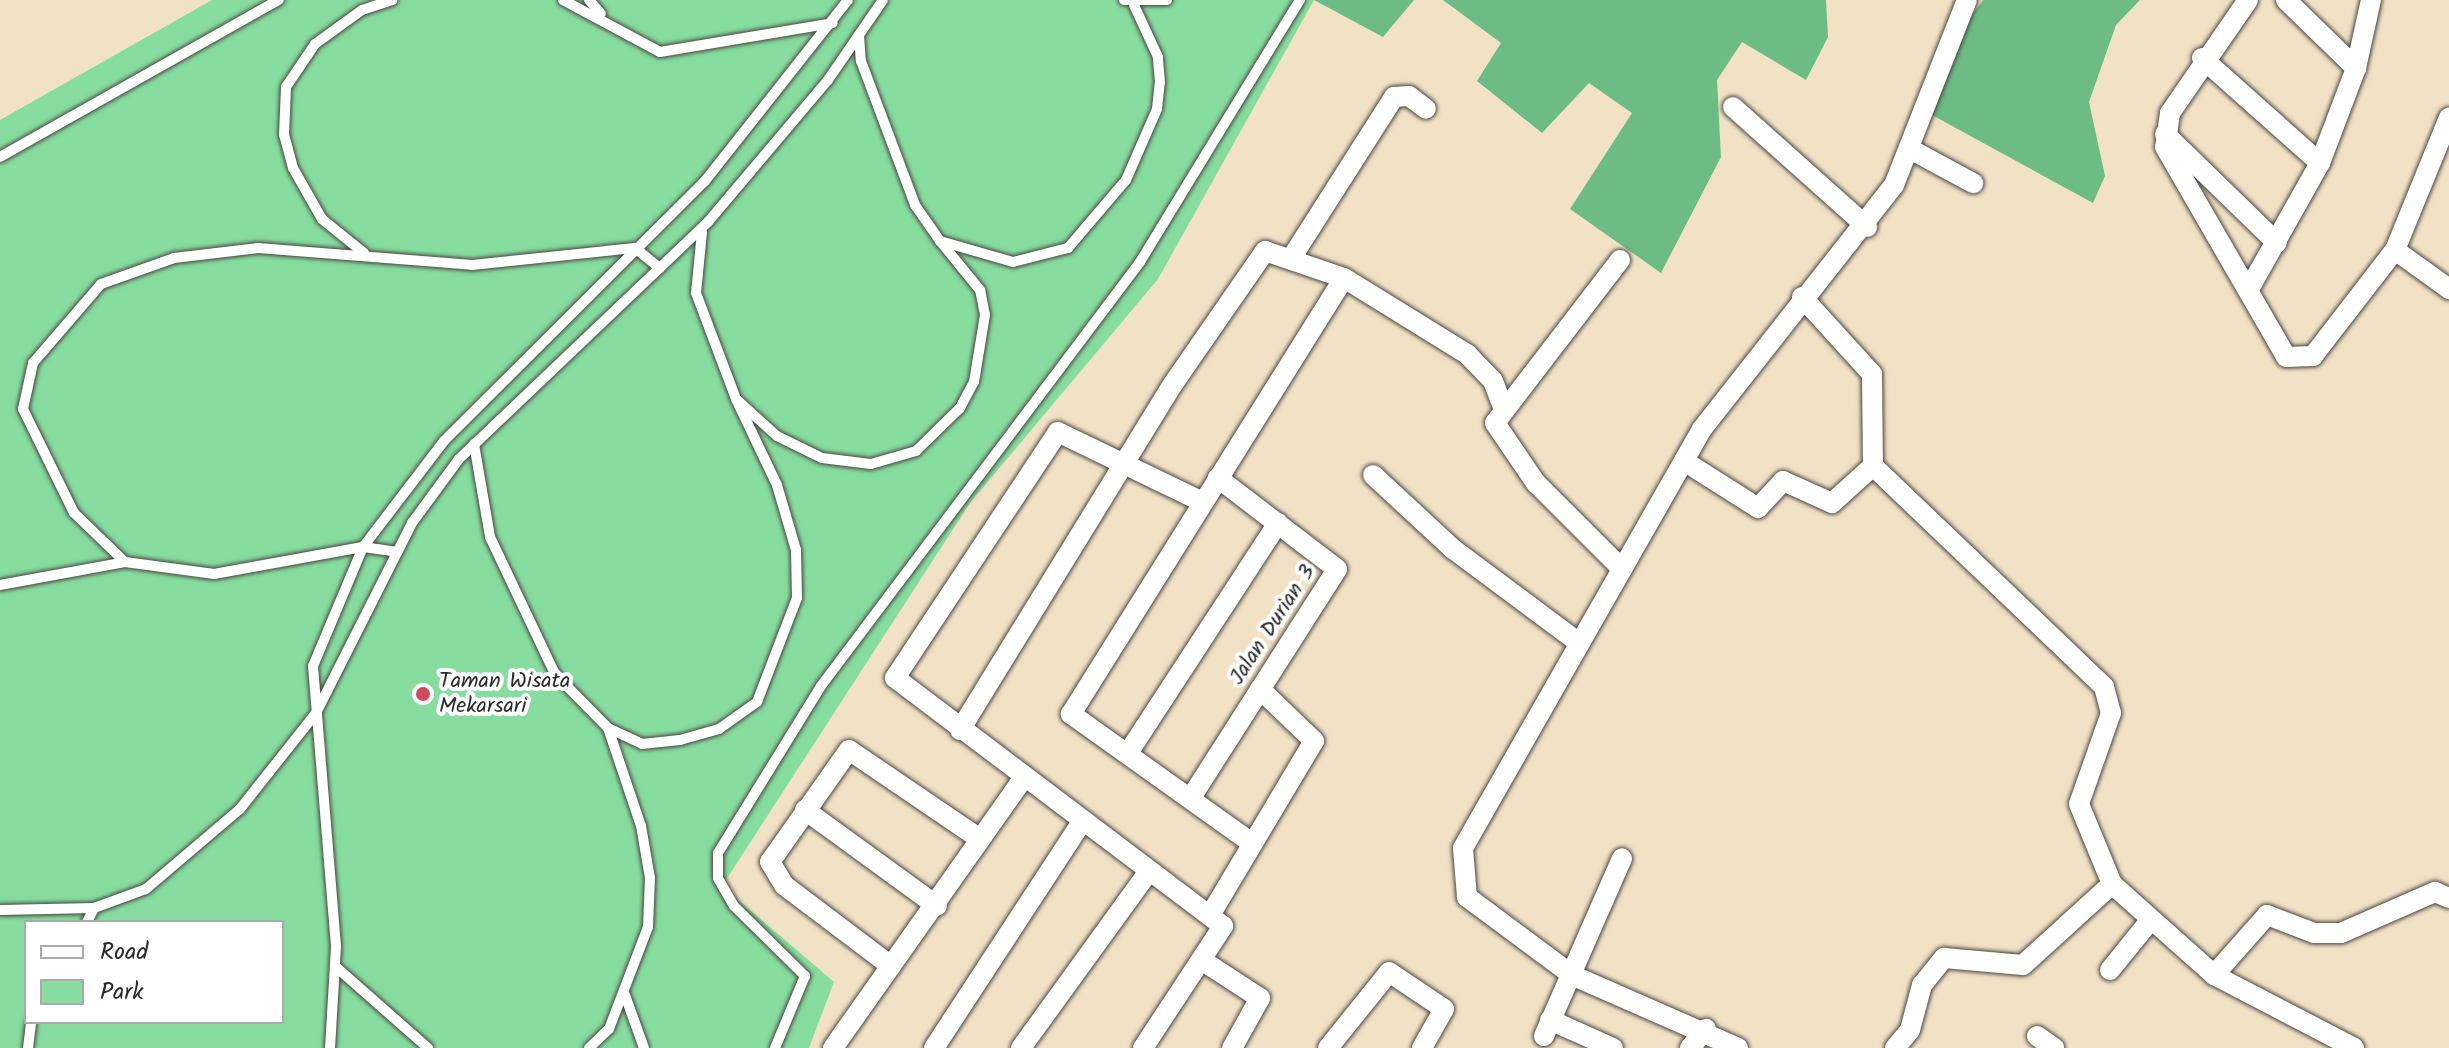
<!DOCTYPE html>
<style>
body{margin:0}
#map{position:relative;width:2449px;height:1048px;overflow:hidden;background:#f2e2c5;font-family:Kalam,sans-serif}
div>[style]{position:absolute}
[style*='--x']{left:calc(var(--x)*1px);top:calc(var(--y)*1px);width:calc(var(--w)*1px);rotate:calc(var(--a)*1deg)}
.green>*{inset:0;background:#87dd9f}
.forest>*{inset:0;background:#6dbc86}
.roads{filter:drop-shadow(0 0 2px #494642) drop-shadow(0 0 2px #494642)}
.service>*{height:10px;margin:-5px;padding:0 5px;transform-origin:5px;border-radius:5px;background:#fff}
.minor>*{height:20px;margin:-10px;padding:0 10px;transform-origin:10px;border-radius:10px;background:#fff}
.dots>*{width:22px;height:22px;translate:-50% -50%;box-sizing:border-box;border:4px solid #fff;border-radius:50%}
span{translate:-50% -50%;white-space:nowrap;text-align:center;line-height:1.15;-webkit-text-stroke:8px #fff;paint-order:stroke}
.street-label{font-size:22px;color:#2b2b2b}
.poi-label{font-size:22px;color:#2b2b2b}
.left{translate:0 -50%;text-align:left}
.legend{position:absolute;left:24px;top:920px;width:260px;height:104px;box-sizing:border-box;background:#fff;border:2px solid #aaa;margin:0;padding:10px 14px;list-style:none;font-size:24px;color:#2b2b2b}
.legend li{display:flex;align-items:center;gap:16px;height:40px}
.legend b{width:40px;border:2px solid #aaa}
</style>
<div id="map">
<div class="green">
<div style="clip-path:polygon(evenodd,212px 0,1314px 0,1158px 279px,970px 503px,722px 886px,834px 982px,809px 1048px,0 1048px,0 120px,212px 0,26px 922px,282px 922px,282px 1022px,26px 1022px,26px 922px)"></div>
</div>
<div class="forest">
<div style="clip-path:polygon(1314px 0,1414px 0,1383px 37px)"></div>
<div style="clip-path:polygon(1443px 0,1826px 0,1828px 37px,1806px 80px,1742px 42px,1717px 80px,1721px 157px,1661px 273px,1570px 209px,1632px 113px,1589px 83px,1542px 133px,1477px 81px,1501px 43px)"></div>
<div style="clip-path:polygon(1983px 0,2140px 0,2116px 25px,2089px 102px,2105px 176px,2093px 203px,1921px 109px,1925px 78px)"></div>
</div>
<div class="roads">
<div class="service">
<div style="--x:563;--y:0;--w:110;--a:28.2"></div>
<div style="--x:660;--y:52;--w:175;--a:-9.5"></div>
<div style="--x:589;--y:0;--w:18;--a:49"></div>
<div style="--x:1124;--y:0;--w:43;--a:0"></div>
<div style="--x:859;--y:35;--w:26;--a:86"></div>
<div style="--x:861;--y:61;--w:154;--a:69.4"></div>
<div style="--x:915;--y:205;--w:44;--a:55.2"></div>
<div style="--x:940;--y:241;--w:76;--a:16"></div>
<div style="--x:1013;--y:262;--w:57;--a:-14.3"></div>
<div style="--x:1068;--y:248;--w:89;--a:-49.5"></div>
<div style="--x:1126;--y:180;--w:77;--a:-66.4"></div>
<div style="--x:1157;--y:109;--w:27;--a:-84"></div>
<div style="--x:1160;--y:82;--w:25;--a:-95"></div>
<div style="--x:1158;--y:57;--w:57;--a:-114.8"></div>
<div style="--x:0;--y:157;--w:320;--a:-29.4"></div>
<div style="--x:702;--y:232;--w:61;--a:95.6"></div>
<div style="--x:696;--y:293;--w:113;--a:69.3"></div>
<div style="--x:736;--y:399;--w:55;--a:42.1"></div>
<div style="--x:777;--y:436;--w:50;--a:26.1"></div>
<div style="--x:822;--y:458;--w:49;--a:7"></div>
<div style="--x:871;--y:464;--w:47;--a:-16.1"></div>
<div style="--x:916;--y:451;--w:62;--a:-44.3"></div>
<div style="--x:960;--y:408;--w:30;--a:-62"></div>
<div style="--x:974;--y:382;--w:68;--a:-80.7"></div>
<div style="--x:985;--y:315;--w:25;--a:-101"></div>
<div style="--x:980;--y:290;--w:63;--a:-129.2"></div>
<div style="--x:364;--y:253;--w:54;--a:-141"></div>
<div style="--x:322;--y:219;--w:59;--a:-119.6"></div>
<div style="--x:293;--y:168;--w:34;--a:-105"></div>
<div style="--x:284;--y:135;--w:48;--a:-87.6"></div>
<div style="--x:286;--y:87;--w:52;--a:-56"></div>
<div style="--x:315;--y:44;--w:58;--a:-35.9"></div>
<div style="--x:362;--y:10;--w:32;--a:-18"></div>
<div style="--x:474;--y:444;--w:94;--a:80.2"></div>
<div style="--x:490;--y:537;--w:152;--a:64.6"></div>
<div style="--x:555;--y:674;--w:76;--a:45.5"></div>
<div style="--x:608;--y:728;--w:38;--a:25"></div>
<div style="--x:642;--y:744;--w:38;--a:-6"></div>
<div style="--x:680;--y:740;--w:41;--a:-15.8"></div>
<div style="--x:719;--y:729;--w:47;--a:-35.4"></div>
<div style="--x:757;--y:702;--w:111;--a:-69"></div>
<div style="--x:797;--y:598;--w:48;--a:-91.2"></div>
<div style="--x:796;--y:550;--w:68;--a:-106.3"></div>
<div style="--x:777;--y:485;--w:95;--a:-115.5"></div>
<div style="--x:125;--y:562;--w:71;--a:-136.1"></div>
<div style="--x:74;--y:513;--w:116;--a:-116.1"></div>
<div style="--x:23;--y:409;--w:47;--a:-77.7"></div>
<div style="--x:33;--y:363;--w:104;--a:-49.3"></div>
<div style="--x:101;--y:284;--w:77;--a:-19.6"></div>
<div style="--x:174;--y:258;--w:85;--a:-6.8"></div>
<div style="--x:258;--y:248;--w:215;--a:4.5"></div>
<div style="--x:472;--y:265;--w:164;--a:-6"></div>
<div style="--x:635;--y:248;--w:32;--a:39"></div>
<div style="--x:0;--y:585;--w:127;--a:-10.4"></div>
<div style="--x:125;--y:562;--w:90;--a:7.7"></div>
<div style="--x:214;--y:574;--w:151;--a:-10.3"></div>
<div style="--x:363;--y:547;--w:35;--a:8"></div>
<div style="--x:0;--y:910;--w:94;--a:-1.2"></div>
<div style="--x:87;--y:922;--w:16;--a:-63"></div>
<div style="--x:94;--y:908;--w:55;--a:-20.1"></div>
<div style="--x:146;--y:889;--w:123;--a:-40.4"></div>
<div style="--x:240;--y:809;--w:122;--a:-51.6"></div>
<div style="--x:316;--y:713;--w:213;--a:-63.2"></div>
<div style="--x:412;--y:523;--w:79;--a:-53.7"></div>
<div style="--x:459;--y:459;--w:344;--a:-43.6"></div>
<div style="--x:708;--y:222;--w:186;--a:-49.8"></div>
<div style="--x:828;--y:80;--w:97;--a:-55.5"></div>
<div style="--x:336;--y:967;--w:123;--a:41.4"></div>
<div style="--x:625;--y:995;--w:56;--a:70.3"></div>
<div style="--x:28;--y:1048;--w:26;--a:-83"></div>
<div style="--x:330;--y:1048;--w:102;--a:-86.6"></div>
<div style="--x:336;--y:946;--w:281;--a:-94.7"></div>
<div style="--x:313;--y:666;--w:129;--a:-67.2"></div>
<div style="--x:363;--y:547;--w:133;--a:-52.6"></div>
<div style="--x:444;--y:441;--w:368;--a:-44.9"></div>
<div style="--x:705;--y:181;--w:231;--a:-51.7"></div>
<div style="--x:589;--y:1048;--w:28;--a:-44"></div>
<div style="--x:609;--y:1029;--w:109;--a:-69.1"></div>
<div style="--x:648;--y:927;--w:49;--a:-87.7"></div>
<div style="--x:650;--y:878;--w:53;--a:-99.8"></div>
<div style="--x:641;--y:826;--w:103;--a:-108.6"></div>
<div style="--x:775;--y:1048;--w:78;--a:-67.4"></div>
<div style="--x:805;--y:976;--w:100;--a:-135.4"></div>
<div style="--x:734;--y:906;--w:32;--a:-120"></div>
<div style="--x:718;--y:878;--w:25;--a:-90"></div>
<div style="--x:718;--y:853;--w:196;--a:-58.3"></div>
<div style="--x:821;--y:686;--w:531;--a:-53.04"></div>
<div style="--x:1140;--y:262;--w:307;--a:-58.6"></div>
</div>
<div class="minor">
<div style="--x:2248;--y:0;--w:137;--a:124.6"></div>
<div style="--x:2170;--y:113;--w:34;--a:98"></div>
<div style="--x:2165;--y:147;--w:242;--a:60"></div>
<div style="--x:2286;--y:357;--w:27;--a:-2"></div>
<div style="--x:2313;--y:356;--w:134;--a:-52.3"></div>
<div style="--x:2395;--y:250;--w:143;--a:-67.8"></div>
<div style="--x:2286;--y:0;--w:98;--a:44.2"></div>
<div style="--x:2202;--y:58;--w:158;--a:41.7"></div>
<div style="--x:1733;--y:107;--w:180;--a:41.8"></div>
<div style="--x:2165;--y:134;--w:156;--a:44.2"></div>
<div style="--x:1910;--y:149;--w:72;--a:28.4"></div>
<div style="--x:2395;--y:250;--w:67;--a:35.8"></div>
<div style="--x:1292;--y:257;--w:190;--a:-57.5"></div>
<div style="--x:1394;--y:97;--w:15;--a:-4"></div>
<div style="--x:1409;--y:96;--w:21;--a:37"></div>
<div style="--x:1620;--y:260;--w:205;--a:127.5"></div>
<div style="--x:1495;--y:423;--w:73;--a:55.7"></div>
<div style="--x:1536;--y:483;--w:122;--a:45"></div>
<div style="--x:2249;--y:289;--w:145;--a:-60.6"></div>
<div style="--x:2320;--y:163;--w:102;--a:-69.2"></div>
<div style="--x:2356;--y:68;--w:70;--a:-77.6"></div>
<div style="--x:1802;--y:297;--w:104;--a:47.7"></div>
<div style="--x:1872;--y:374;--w:92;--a:89.4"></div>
<div style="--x:1873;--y:466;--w:320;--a:43.7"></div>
<div style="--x:2104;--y:687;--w:27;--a:75"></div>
<div style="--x:2111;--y:713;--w:96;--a:109.4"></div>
<div style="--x:2079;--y:804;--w:87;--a:67.6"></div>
<div style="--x:2112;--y:884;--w:137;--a:41.7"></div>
<div style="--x:2214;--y:975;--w:158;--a:27.5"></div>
<div style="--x:1684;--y:461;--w:88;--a:32.4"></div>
<div style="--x:1758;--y:508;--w:37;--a:-47"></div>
<div style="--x:1783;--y:481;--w:54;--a:24.2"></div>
<div style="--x:1832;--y:503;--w:55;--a:-42.1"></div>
<div style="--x:1373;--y:475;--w:109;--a:42.8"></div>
<div style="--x:1453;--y:549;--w:157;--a:36.7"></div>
<div style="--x:960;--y:730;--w:406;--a:-58.4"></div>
<div style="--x:1173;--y:384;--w:162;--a:-55.3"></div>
<div style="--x:1265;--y:251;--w:83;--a:18.9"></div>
<div style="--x:1344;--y:278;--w:145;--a:31.7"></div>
<div style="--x:1467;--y:354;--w:37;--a:46"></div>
<div style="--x:1493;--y:381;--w:28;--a:69"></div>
<div style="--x:1130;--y:750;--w:271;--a:-56.9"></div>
<div style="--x:1192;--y:796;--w:269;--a:-57.4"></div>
<div style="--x:1337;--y:569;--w:150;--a:-142.6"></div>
<div style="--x:805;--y:810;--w:163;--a:36"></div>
<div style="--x:1249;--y:841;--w:219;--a:-144.5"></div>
<div style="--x:1071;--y:714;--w:514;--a:-57.95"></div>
<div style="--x:1212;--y:912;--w:199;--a:-59.2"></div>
<div style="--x:1314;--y:741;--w:75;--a:-136.1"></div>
<div style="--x:1203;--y:961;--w:68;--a:33"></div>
<div style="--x:1260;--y:998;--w:57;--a:119.2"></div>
<div style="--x:891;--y:966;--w:134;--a:-142.9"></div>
<div style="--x:784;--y:885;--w:27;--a:-121"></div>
<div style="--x:770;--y:862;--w:137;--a:-54.8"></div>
<div style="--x:849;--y:750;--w:155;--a:34.2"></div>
<div style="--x:2110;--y:970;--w:60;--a:-51"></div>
<div style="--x:2214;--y:975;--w:80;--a:-48.5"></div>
<div style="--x:2267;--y:915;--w:50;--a:21"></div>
<div style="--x:2314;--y:933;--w:27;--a:0"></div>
<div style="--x:2341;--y:933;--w:103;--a:-23.6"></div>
<div style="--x:2435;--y:892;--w:15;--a:23"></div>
<div style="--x:1550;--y:1020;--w:69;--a:24"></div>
<div style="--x:1544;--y:1036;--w:194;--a:-66.3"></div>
<div style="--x:2037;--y:1036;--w:21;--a:35"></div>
<div style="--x:833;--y:1048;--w:329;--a:-54.8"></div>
<div style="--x:934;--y:1048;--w:270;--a:-56.8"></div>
<div style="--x:1021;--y:1048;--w:218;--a:-54.1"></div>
<div style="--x:1143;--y:1048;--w:146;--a:-56.7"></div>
<div style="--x:1223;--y:926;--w:411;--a:-142.9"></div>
<div style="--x:895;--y:678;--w:295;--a:-56.5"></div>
<div style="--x:1058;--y:432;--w:161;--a:25.8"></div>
<div style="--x:1328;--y:1048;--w:97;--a:-51.2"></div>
<div style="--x:1389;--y:972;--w:66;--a:33.9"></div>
<div style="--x:1444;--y:1009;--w:45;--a:119.4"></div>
<div style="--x:1690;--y:1048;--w:25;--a:-50"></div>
<div style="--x:1738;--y:1048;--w:181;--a:-156.3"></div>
<div style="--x:1572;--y:975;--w:131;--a:-143.4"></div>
<div style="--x:1467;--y:897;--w:49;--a:-94.7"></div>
<div style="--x:1463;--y:848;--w:482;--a:-60.3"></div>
<div style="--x:1702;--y:429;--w:310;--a:-51.8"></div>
<div style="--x:1894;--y:185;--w:199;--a:-68.5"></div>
<div style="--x:1895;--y:1048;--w:23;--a:-50"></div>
<div style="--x:1910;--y:1030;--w:47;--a:-75.1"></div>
<div style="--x:1922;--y:985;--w:35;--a:-51"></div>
<div style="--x:1944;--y:958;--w:79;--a:5.1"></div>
<div style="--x:2023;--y:965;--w:120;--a:-42.3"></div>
</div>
</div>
<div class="dots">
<div style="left:423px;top:694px;background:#d1495b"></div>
</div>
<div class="street-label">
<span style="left:1273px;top:625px;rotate:-57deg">Jalan Durian 3</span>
</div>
<div class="poi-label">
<span class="left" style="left:439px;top:694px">Taman Wisata<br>Mekarsari</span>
</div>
<ul class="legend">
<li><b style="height:10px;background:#fff"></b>Road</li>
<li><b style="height:22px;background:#87dd9f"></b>Park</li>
</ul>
</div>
